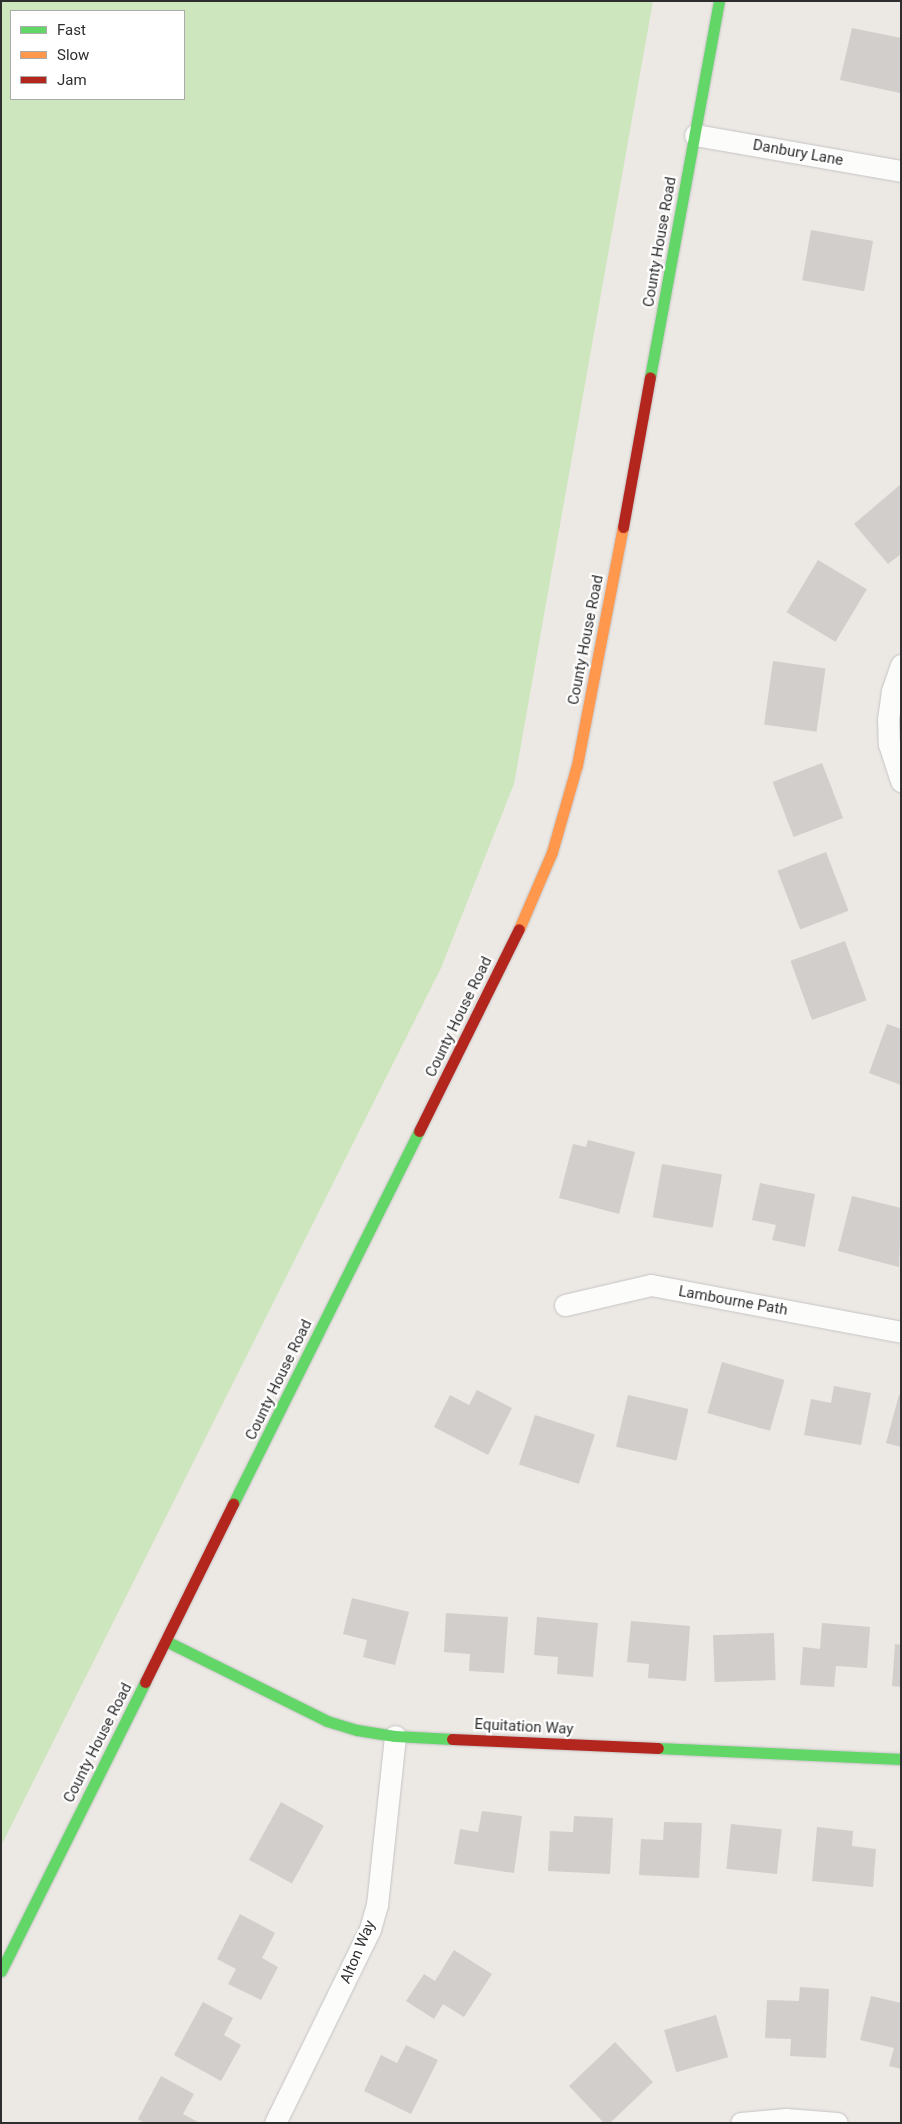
<!DOCTYPE html>
<style>
body{margin:0}
#map{position:relative;width:902px;height:2124px;overflow:hidden;background:#ece8e4;font-family:Roboto,sans-serif}
div>[style]{position:absolute}
[style*='--x']{left:calc(var(--x)*1px);top:calc(var(--y)*1px);width:calc(var(--w)*1px);rotate:calc(var(--a)*1deg)}
.green>*{inset:0;background:#cee6be}
.building>*{inset:0;background:#d1cecb;transform-origin:0 0}
.roads{filter:drop-shadow(0 0 1px #c5c4c5) drop-shadow(0 0 1px #c5c4c5)}
.street>*{height:21px;margin:-10.5px;padding:0 10.5px;transform-origin:10.5px;border-radius:10.5px;background:#fcfcfb}
.fast>*{height:11px;margin:-5.5px;padding:0 5.5px;transform-origin:5.5px;border-radius:5.5px;background:#63d668}
.slow>*{height:11px;margin:-5.5px;padding:0 5.5px;transform-origin:5.5px;border-radius:5.5px;background:#ff974d}
.jam>*{height:11px;margin:-5.5px;padding:0 5.5px;transform-origin:5.5px;border-radius:5.5px;background:#b3261e}
span{translate:-50% -50%;white-space:nowrap;text-align:center;line-height:1.15;-webkit-text-stroke:4.5px #fff;paint-order:stroke}
.street-label{font-size:15px;color:#2e2e2e}
.frame{position:absolute;inset:0;border:2px solid #2e2e2e;pointer-events:none}
.legend{position:absolute;left:10px;top:10px;width:175px;height:90px;box-sizing:border-box;background:#fff;border:1px solid #ababab;margin:0;padding:6px 9px;list-style:none;font-size:15px;color:#2e2e2e}
.legend li{display:flex;align-items:center;gap:10px;height:25px}
.legend b{width:25px;border:1px solid #ababab}
</style>
<div id="map">
<div class="green">
<div style="clip-path:polygon(evenodd,1px 1px,653px 1px,514px 784px,441px 968px,1px 1846px,1px 1px,11px 11px,184px 11px,184px 99px,11px 99px,11px 11px)"></div>
</div>
<div class="building">
<div style="clip-path:polygon(852px 28px,901px 38px,900px 93px,840px 80px)"></div>
<div style="left:811px;top:230px;width:63px;height:51px;rotate:10deg"></div>
<div style="clip-path:polygon(901px 484px,901px 554px,888px 564px,854px 524px)"></div>
<div style="left:818px;top:560px;width:57px;height:61px;rotate:31deg"></div>
<div style="left:773px;top:661px;width:53px;height:64px;rotate:8deg"></div>
<div style="left:822px;top:763px;width:59px;height:53px;rotate:69deg"></div>
<div style="left:826px;top:852px;width:63px;height:52px;rotate:69deg"></div>
<div style="left:845px;top:941px;width:63px;height:58px;rotate:70deg"></div>
<div style="clip-path:polygon(887px 1024px,901px 1029px,901px 1085px,869px 1073px)"></div>
<div style="clip-path:polygon(588px 1140px,635px 1152px,619px 1214px,559px 1198px,573px 1144px,586px 1147px)"></div>
<div style="left:662px;top:1164px;width:61px;height:54px;rotate:10deg"></div>
<div style="clip-path:polygon(760px 1183px,815px 1194px,805px 1247px,772px 1240px,776px 1225px,752px 1220px)"></div>
<div style="clip-path:polygon(852px 1196px,901px 1208px,899px 1267px,838px 1251px)"></div>
<div style="left:722px;top:1362px;width:65px;height:53px;rotate:16deg"></div>
<div style="clip-path:polygon(834px 1386px,871px 1393px,861px 1445px,804px 1435px,811px 1399px,831px 1403px)"></div>
<div style="clip-path:polygon(477px 1390px,512px 1408px,488px 1455px,434px 1427px,450px 1395px,469px 1405px)"></div>
<div style="left:628px;top:1395px;width:62px;height:53px;rotate:13deg"></div>
<div style="clip-path:polygon(899px 1395px,901px 1395px,901px 1447px,886px 1443px)"></div>
<div style="left:535px;top:1415px;width:63px;height:52px;rotate:18deg"></div>
<div style="clip-path:polygon(352px 1598px,409px 1612px,395px 1665px,363px 1657px,367px 1640px,343px 1634px)"></div>
<div style="clip-path:polygon(446px 1613px,508px 1617px,504px 1673px,469px 1671px,470px 1654px,444px 1652px)"></div>
<div style="clip-path:polygon(537px 1617px,598px 1623px,593px 1677px,557px 1674px,558px 1657px,534px 1655px)"></div>
<div style="clip-path:polygon(631px 1621px,690px 1626px,686px 1681px,648px 1678px,649px 1664px,627px 1662px)"></div>
<div style="clip-path:polygon(822px 1623px,870px 1627px,867px 1668px,836px 1666px,834px 1687px,800px 1685px,803px 1647px,820px 1649px)"></div>
<div style="left:774px;top:1633px;width:47px;height:61px;rotate:88deg"></div>
<div style="clip-path:polygon(895px 1644px,901px 1645px,901px 1687px,892px 1686px)"></div>
<div style="left:281px;top:1802px;width:49px;height:66px;rotate:29deg"></div>
<div style="clip-path:polygon(482px 1811px,522px 1816px,514px 1873px,454px 1864px,460px 1829px,478px 1832px)"></div>
<div style="clip-path:polygon(574px 1816px,613px 1818px,610px 1874px,548px 1871px,550px 1831px,573px 1832px)"></div>
<div style="clip-path:polygon(664px 1822px,702px 1823px,699px 1878px,639px 1875px,641px 1839px,663px 1840px)"></div>
<div style="left:731px;top:1824px;width:51px;height:45px;rotate:6deg"></div>
<div style="clip-path:polygon(817px 1827px,853px 1831px,852px 1846px,876px 1849px,873px 1887px,812px 1881px)"></div>
<div style="clip-path:polygon(240px 1914px,275px 1933px,262px 1958px,278px 1967px,261px 2000px,228px 1984px,236px 1969px,217px 1959px)"></div>
<div style="clip-path:polygon(454px 1950px,492px 1974px,464px 2017px,443px 2004px,434px 2019px,406px 2001px,424px 1974px,435px 1981px)"></div>
<div style="clip-path:polygon(800px 1987px,829px 1989px,826px 2058px,790px 2056px,791px 2039px,765px 2038px,767px 2000px,799px 2001px)"></div>
<div style="clip-path:polygon(871px 1996px,901px 2003px,901px 2069px,889px 2066px,894px 2048px,860px 2040px)"></div>
<div style="clip-path:polygon(203px 2002px,233px 2018px,224px 2035px,241px 2045px,221px 2081px,174px 2055px)"></div>
<div style="left:716px;top:2015px;width:44px;height:54px;rotate:74deg"></div>
<div style="clip-path:polygon(615px 2042px,653px 2082px,610px 2123px,604px 2123px,569px 2086px)"></div>
<div style="clip-path:polygon(406px 2045px,438px 2060px,411px 2114px,364px 2091px,381px 2055px,397px 2063px)"></div>
<div style="clip-path:polygon(161px 2076px,194px 2094px,183px 2114px,200px 2123px,144px 2123px,138px 2119px)"></div>
</div>
<div class="roads">
<div class="street">
<div style="--x:695;--y:135;--w:209;--a:9.9"></div>
<div style="--x:901;--y:665;--w:28;--a:109"></div>
<div style="--x:892;--y:691;--w:28;--a:98"></div>
<div style="--x:888;--y:719;--w:25;--a:88"></div>
<div style="--x:889;--y:744;--w:39;--a:72"></div>
<div style="--x:565;--y:1305;--w:88;--a:-13.1"></div>
<div style="--x:651;--y:1285;--w:254;--a:10.6"></div>
<div style="--x:275;--y:2123;--w:216;--a:-63.9"></div>
<div style="--x:370;--y:1929;--w:25;--a:-74"></div>
<div style="--x:377;--y:1905;--w:170;--a:-83.9"></div>
<div style="--x:741;--y:2123;--w:45;--a:-5.1"></div>
<div style="--x:786;--y:2119;--w:51;--a:4.5"></div>
</div>
<div class="fast">
<div style="--x:650;--y:377;--w:382;--a:-79.6"></div>
<div style="--x:233;--y:1504;--w:417;--a:-63.5"></div>
<div style="--x:166;--y:1641;--w:180;--a:26.4"></div>
<div style="--x:327;--y:1721;--w:31;--a:17"></div>
<div style="--x:357;--y:1730;--w:38;--a:9"></div>
<div style="--x:395;--y:1736;--w:57;--a:3"></div>
<div style="--x:658;--y:1748;--w:243;--a:2.6"></div>
<div style="--x:1;--y:1971;--w:323;--a:-63.5"></div>
</div>
<div class="slow">
<div style="--x:519;--y:929;--w:84;--a:-66.8"></div>
<div style="--x:552;--y:852;--w:91;--a:-74"></div>
<div style="--x:577;--y:765;--w:242;--a:-79.1"></div>
</div>
<div class="jam">
<div style="--x:623;--y:527;--w:152;--a:-79.8"></div>
<div style="--x:419;--y:1131;--w:225;--a:-63.7"></div>
<div style="--x:145;--y:1682;--w:199;--a:-63.7"></div>
<div style="--x:452;--y:1739;--w:206;--a:2.5"></div>
</div>
</div>
<div class="street-label">
<span style="left:798px;top:153px;rotate:10deg">Danbury Lane</span>
<span style="left:660px;top:242px;rotate:-80deg">County House Road</span>
<span style="left:586px;top:640px;rotate:-79deg">County House Road</span>
<span style="left:459px;top:1017px;rotate:-64deg">County House Road</span>
<span style="left:733px;top:1301px;rotate:10deg">Lambourne Path</span>
<span style="left:279px;top:1380px;rotate:-64deg">County House Road</span>
<span style="left:524px;top:1727px;rotate:3deg">Equitation Way</span>
<span style="left:98px;top:1743px;rotate:-63deg">County House Road</span>
<span style="left:358px;top:1952px;rotate:-67deg">Alton Way</span>
</div>
<div class="frame"></div>
<ul class="legend">
<li><b style="height:6px;background:#63d668"></b>Fast</li>
<li><b style="height:6px;background:#ff974d"></b>Slow</li>
<li><b style="height:6px;background:#b3261e"></b>Jam</li>
</ul>
</div>
